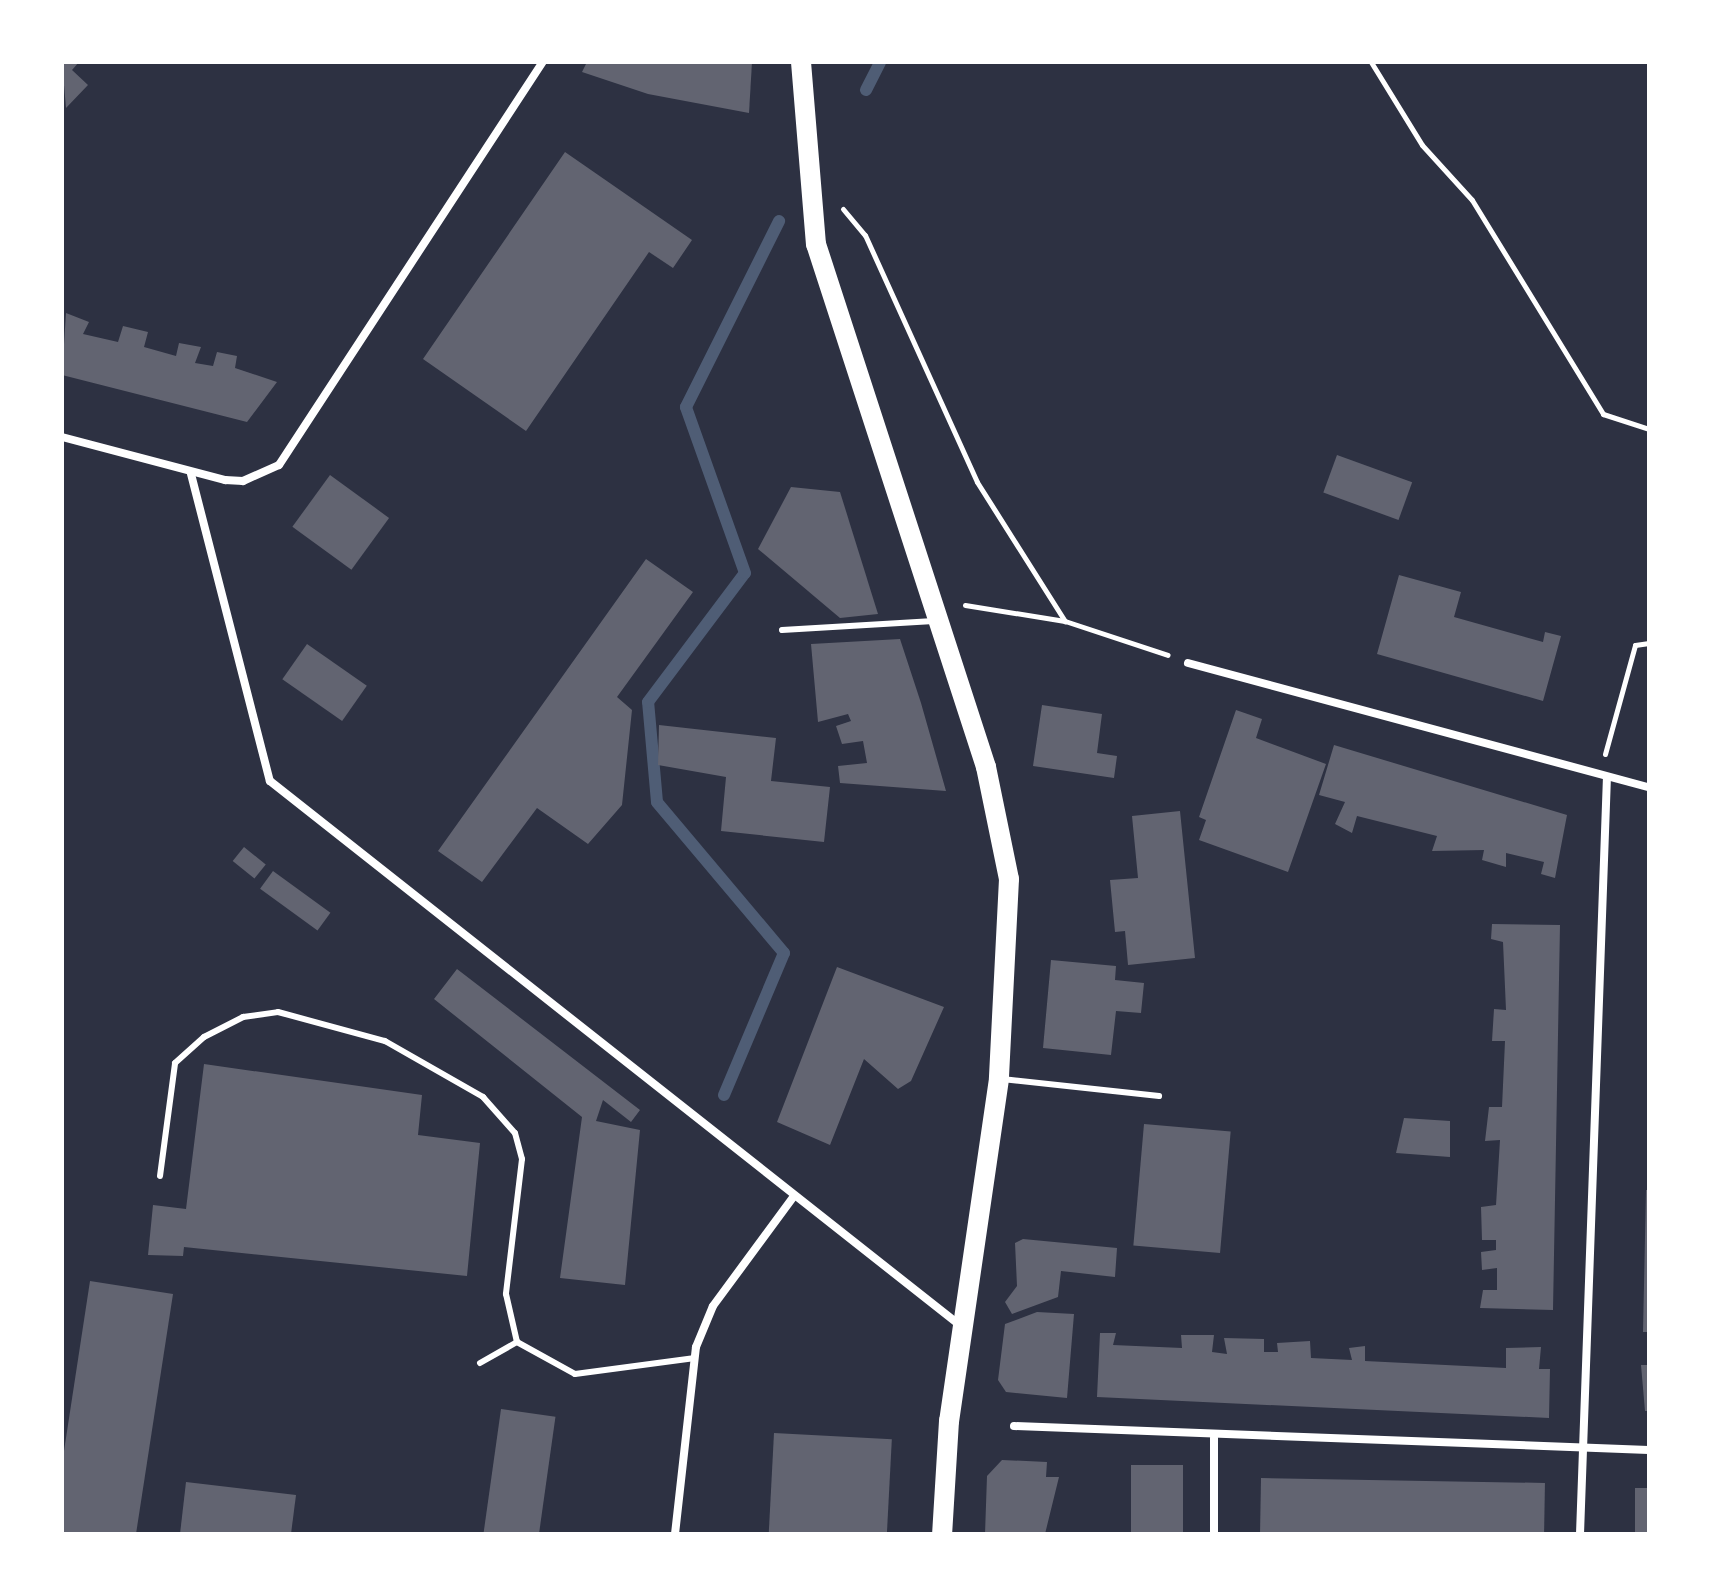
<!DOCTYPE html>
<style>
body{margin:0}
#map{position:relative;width:1711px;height:1596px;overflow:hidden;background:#2d3142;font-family:Ubuntu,sans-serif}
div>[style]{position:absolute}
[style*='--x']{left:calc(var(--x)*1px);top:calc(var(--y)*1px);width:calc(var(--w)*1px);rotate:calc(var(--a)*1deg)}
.stream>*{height:12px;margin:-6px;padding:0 6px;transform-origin:6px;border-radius:6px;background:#4f5d75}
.building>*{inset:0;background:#626471;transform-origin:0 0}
.path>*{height:5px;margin:-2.5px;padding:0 2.5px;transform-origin:2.5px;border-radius:2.5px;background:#fff}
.service>*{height:6px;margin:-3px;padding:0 3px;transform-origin:3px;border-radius:3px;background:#fff}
.minor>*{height:8px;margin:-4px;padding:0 4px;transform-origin:4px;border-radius:4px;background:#fff}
.primary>*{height:20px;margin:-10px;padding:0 10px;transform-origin:10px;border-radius:10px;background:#fff}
span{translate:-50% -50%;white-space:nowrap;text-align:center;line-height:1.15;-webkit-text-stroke:7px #fff;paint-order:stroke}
.frame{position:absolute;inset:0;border:64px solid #fff;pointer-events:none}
</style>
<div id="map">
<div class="stream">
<div style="--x:866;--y:90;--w:31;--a:-63"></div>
<div style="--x:724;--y:1095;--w:154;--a:-67.1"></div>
<div style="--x:784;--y:953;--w:197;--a:-130.1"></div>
<div style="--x:657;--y:802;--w:100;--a:-95.1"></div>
<div style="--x:648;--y:702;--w:161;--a:-53.1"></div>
<div style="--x:745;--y:573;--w:176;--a:-109.6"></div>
<div style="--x:686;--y:407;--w:208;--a:-63.4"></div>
</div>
<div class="building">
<div style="clip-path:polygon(62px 62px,79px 62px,72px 70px,88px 85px,66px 108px)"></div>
<div style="clip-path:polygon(587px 62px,752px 62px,749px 113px,648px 94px,582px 72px)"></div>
<div style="clip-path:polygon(565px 152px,692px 240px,673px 268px,649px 252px,526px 431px,423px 359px)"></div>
<div style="clip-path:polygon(66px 313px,89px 322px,83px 334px,118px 342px,123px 326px,148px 332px,144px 347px,176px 356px,179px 343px,201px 347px,195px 363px,213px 366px,217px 352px,237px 356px,235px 368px,277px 382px,247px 422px,62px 375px)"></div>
<div style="left:1337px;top:455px;width:80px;height:40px;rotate:20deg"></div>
<div style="left:330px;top:475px;width:73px;height:64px;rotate:36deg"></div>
<div style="clip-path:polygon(791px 487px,840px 492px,878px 614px,840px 618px,758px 549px)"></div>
<div style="clip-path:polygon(646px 559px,693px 592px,617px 697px,632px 710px,622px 805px,588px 844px,537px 808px,482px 882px,438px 851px)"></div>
<div style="clip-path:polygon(1399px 575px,1461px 592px,1454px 617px,1543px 642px,1545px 632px,1561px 636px,1543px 701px,1377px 654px)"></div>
<div style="clip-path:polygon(900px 639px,921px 703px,946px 791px,840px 783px,838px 766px,867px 763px,863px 741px,842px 744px,836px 726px,851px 721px,848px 714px,818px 722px,811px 644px)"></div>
<div style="left:307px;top:644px;width:73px;height:43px;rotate:35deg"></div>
<div style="clip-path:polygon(1042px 705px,1102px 714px,1097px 753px,1117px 756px,1114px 778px,1033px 766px)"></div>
<div style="clip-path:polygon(1236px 710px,1262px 719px,1256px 738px,1326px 764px,1288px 872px,1199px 840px,1206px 820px,1199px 817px)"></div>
<div style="clip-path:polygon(659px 725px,776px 738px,771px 781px,830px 787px,824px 842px,721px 831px,726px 777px,658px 765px)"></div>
<div style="clip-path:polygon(1334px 745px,1567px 815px,1555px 878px,1541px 874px,1544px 862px,1506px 853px,1506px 867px,1482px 860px,1484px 850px,1432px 851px,1437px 836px,1357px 816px,1352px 833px,1335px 824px,1345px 802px,1319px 795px)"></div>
<div style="clip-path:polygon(1180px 811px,1195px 958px,1128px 965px,1125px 931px,1115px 932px,1110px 880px,1138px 878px,1132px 816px)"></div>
<div style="left:244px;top:847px;width:28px;height:18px;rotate:39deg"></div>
<div style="left:273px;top:871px;width:71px;height:22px;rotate:36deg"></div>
<div style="clip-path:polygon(1492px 924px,1560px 925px,1553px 1310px,1480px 1308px,1483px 1290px,1497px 1290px,1497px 1268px,1482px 1270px,1481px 1252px,1496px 1250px,1496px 1240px,1482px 1240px,1481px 1207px,1496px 1205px,1500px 1140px,1485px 1141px,1489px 1107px,1502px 1107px,1505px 1041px,1492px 1041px,1494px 1009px,1506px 1010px,1503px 942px,1491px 939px)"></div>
<div style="clip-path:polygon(1051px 960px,1116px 966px,1115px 980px,1144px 983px,1141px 1013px,1116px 1011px,1111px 1055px,1043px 1048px)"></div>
<div style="clip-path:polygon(837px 967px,944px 1007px,911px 1081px,898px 1089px,864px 1059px,830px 1145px,777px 1122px)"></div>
<div style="clip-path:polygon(457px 969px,640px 1110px,631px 1122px,603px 1100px,596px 1121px,640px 1130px,625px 1285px,560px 1278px,582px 1117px,434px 999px)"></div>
<div style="clip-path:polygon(204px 1064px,422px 1095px,418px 1135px,480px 1143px,467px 1276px,184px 1247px,183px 1256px,148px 1255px,153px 1205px,186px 1209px)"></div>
<div style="clip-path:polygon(1404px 1118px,1450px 1121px,1450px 1157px,1396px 1153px)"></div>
<div style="left:1144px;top:1124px;width:87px;height:122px;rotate:5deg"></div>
<div style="clip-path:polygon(1646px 1190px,1649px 1190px,1649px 1332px,1643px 1332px)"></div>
<div style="clip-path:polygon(1023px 1239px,1117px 1248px,1115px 1277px,1061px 1271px,1058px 1297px,1012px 1314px,1005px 1302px,1017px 1286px,1015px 1243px)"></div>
<div style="clip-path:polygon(90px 1281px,173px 1294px,136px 1534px,62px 1534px,62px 1464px)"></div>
<div style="clip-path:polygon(1037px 1312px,1074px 1314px,1067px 1398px,1006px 1392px,998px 1380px,1005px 1324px)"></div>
<div style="clip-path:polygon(1100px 1333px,1116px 1333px,1113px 1345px,1182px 1348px,1181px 1335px,1214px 1335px,1212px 1352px,1227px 1354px,1224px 1338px,1264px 1339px,1264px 1352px,1278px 1352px,1277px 1343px,1310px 1341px,1311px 1358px,1352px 1360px,1349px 1348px,1365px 1346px,1365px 1361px,1506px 1368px,1506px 1348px,1541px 1347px,1539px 1369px,1550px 1369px,1549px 1418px,1097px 1397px)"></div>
<div style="clip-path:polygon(1641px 1365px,1649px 1365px,1649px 1411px,1645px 1411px)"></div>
<div style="left:501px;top:1409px;width:55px;height:126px;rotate:8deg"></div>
<div style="left:774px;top:1433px;width:118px;height:101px;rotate:3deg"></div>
<div style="clip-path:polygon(1002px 1460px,1047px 1462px,1046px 1477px,1059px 1477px,1045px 1534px,985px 1534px,987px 1476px)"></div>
<div style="left:1131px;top:1465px;width:52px;height:69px"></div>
<div style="left:1261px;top:1478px;width:284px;height:56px;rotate:1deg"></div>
<div style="clip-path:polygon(186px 1482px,296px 1495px,291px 1534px,180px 1534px)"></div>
<div style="left:1649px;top:1488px;width:46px;height:14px;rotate:90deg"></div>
</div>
<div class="path">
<div style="--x:1371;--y:62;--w:97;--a:58.4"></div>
<div style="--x:1422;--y:145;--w:74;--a:47.7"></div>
<div style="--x:1472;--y:200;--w:251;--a:58.5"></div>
<div style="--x:1603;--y:414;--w:48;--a:18.1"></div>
<div style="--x:843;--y:209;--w:34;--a:50"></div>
<div style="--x:865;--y:235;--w:271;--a:65.6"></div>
<div style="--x:977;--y:482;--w:165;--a:57.7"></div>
<div style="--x:965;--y:605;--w:101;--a:9.1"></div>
<div style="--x:1065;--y:621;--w:108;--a:18.3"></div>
<div style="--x:1605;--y:754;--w:113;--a:-74.6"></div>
<div style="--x:1635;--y:645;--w:14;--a:-8"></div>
</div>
<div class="service">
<div style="--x:782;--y:630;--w:152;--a:-3.4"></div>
<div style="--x:1002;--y:1079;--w:158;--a:6.2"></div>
<div style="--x:160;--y:1176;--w:114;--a:-82.4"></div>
<div style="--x:175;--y:1063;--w:39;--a:-42"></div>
<div style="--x:204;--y:1037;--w:44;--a:-27.1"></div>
<div style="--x:243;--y:1017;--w:35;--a:-8"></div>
<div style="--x:278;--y:1012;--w:111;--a:15.2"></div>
<div style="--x:385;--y:1041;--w:113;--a:29.7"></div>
<div style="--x:483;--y:1097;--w:48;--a:48.4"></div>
<div style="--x:515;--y:1133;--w:27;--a:75"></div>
<div style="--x:522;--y:1159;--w:136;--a:96.8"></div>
<div style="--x:506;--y:1294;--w:49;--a:77.1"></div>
<div style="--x:517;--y:1342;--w:66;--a:28.9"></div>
<div style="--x:575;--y:1374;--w:121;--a:-7.6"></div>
<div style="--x:480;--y:1363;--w:43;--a:-29.6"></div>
</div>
<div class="minor">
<div style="--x:62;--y:437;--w:169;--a:14.8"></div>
<div style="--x:225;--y:480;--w:18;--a:3"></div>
<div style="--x:243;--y:481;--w:39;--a:-24"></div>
<div style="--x:279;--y:465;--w:482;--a:-56.8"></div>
<div style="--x:191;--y:474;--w:317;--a:75.6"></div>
<div style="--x:270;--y:781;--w:881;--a:38.27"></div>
<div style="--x:1188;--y:663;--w:477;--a:15.1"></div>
<div style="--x:1014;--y:1426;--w:635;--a:2.16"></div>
<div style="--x:1214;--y:1438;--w:96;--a:90"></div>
<div style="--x:675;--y:1534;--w:188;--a:-83.6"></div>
<div style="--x:696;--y:1347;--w:44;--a:-67.5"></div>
<div style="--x:713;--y:1306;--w:137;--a:-53.6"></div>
<div style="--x:1580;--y:1534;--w:757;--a:-87.96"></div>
</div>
<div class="primary">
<div style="--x:801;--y:62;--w:183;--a:85.3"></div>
<div style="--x:816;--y:244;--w:550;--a:71.99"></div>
<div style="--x:986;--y:767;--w:114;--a:78.4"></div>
<div style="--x:1009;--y:879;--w:200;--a:92.9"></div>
<div style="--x:999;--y:1079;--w:346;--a:98.3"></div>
<div style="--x:949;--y:1421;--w:113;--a:93.5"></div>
</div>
<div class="frame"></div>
</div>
